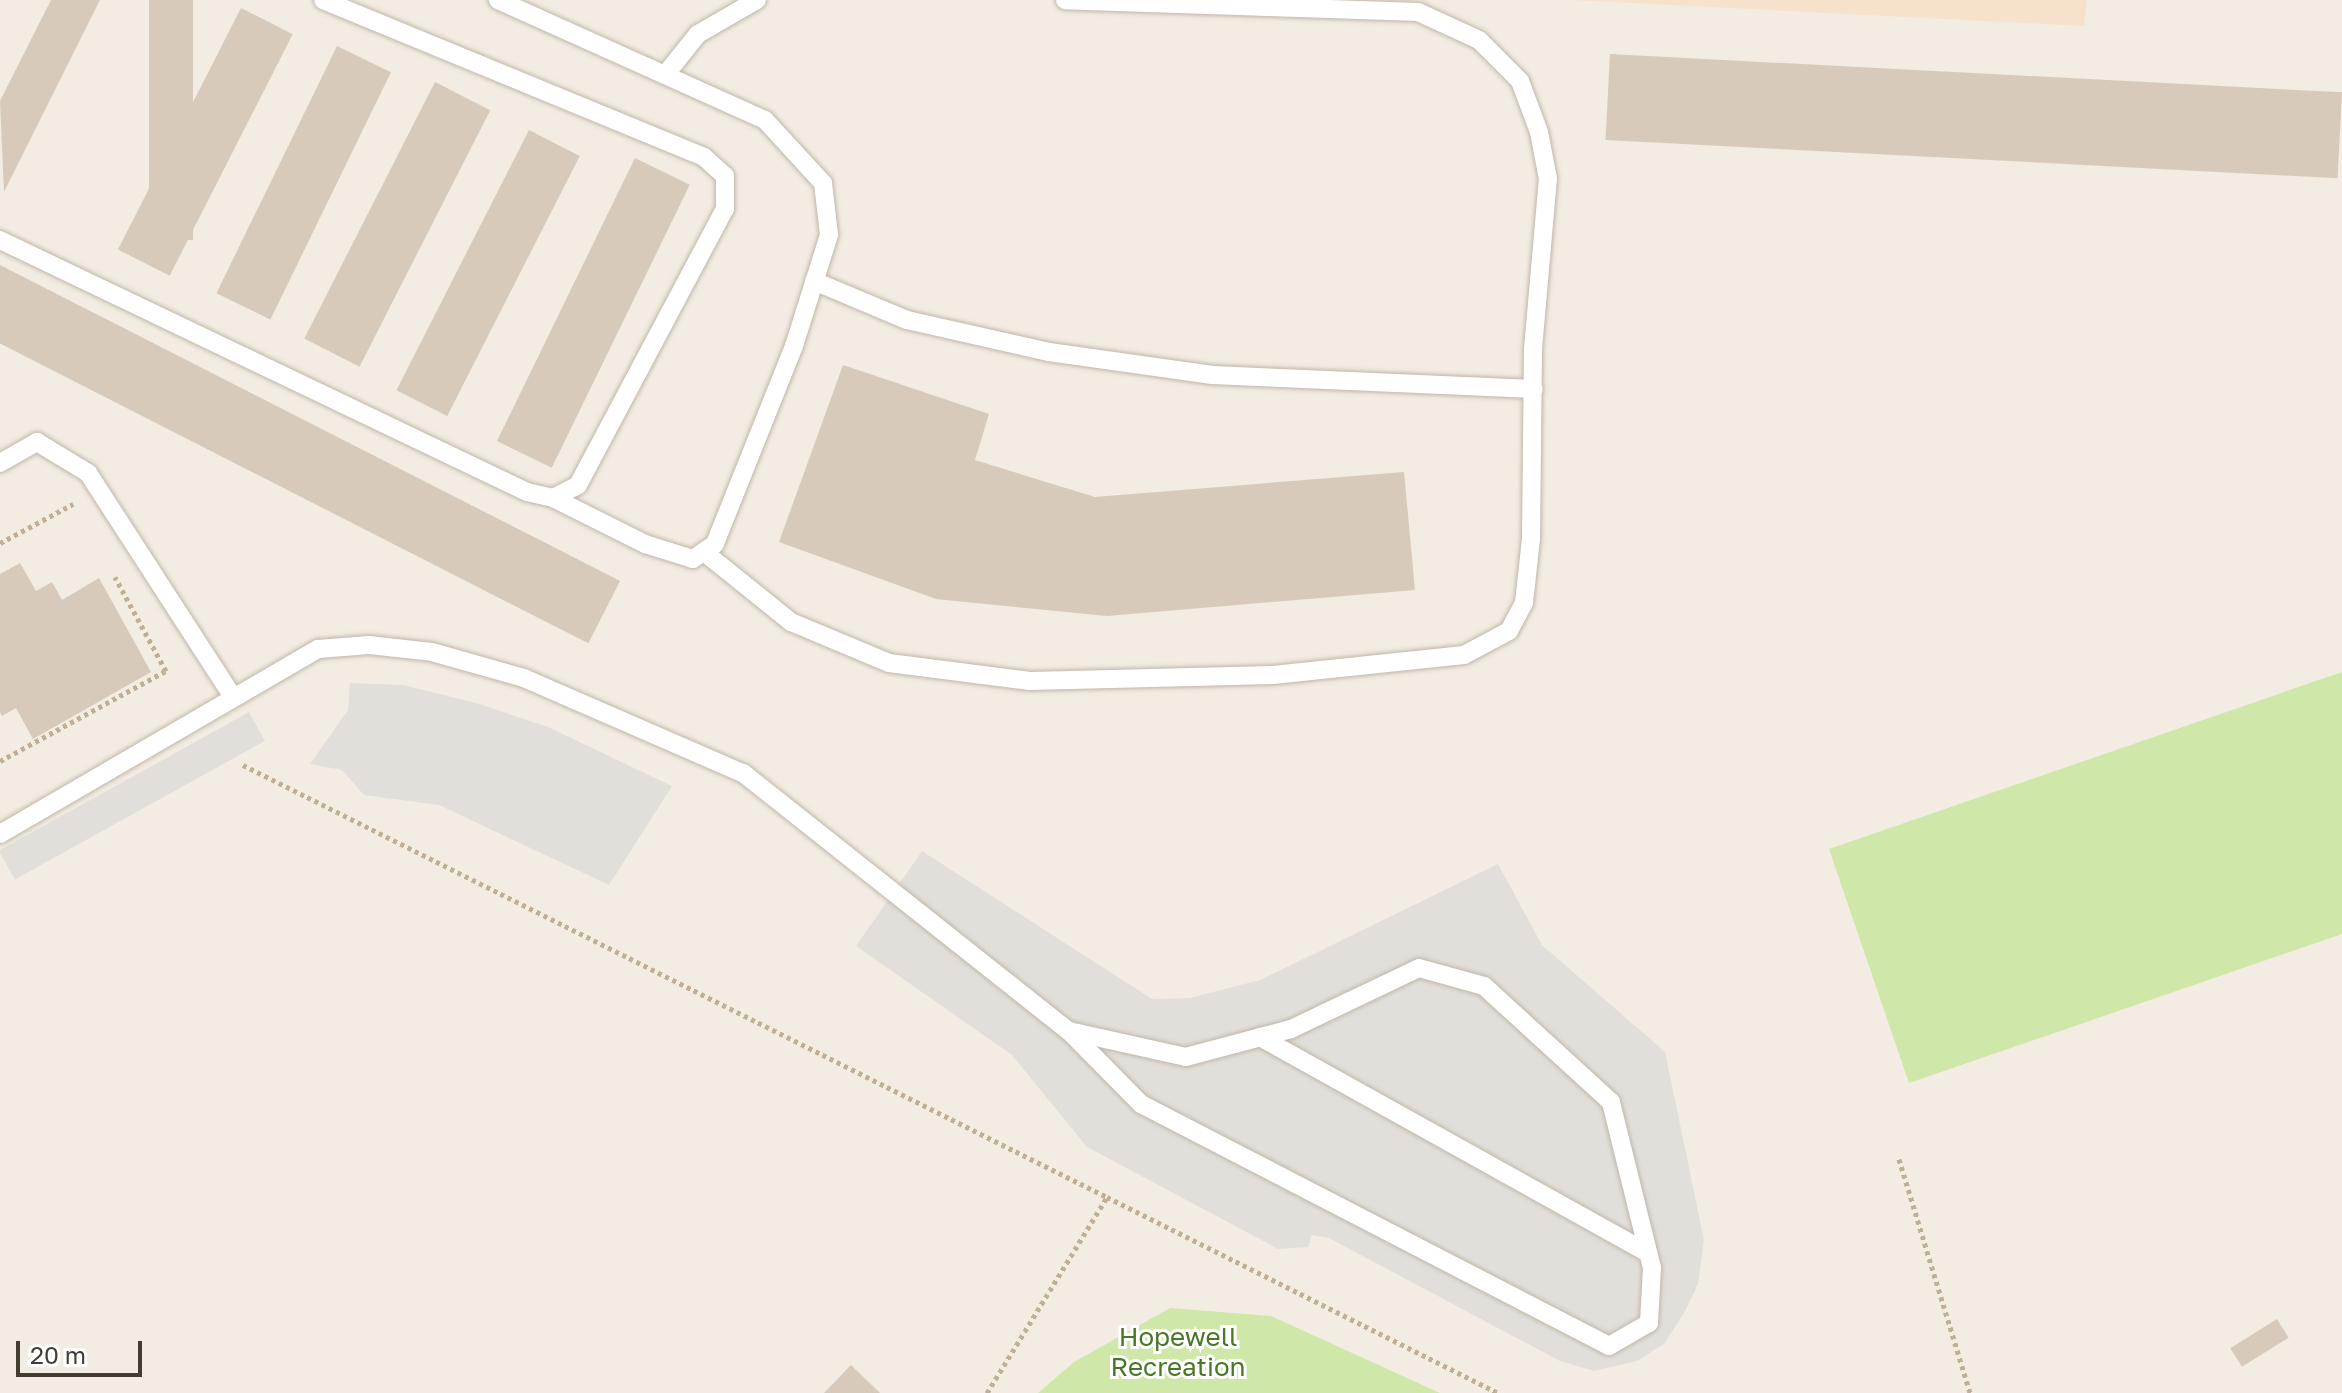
<!DOCTYPE html>
<style>
body{margin:0}
#map{position:relative;width:2342px;height:1393px;overflow:hidden;background:#f2ece2;font-family:"Golos Text",sans-serif}
div>[style]{position:absolute}
[style*='--x']{left:calc(var(--x)*1px);top:calc(var(--y)*1px);width:calc(var(--w)*1px);rotate:calc(var(--a)*1deg)}
.commercial>*{inset:0;background:#f6e2cb}
.green>*{inset:0;background:#cfe8a9}
.parking>*{inset:0;background:#e2dfdb;transform-origin:0 0}
.building>*{inset:0;background:#d7caba;transform-origin:0 0}
.path>*{height:5px;margin-top:-2.5px;transform-origin:0;background:repeating-linear-gradient(90deg,#c0af95 0 4px,transparent 0 8px)}
.roads{filter:drop-shadow(0 0 2px #c0b6a8) drop-shadow(0 0 2px #c0b6a8)}
.lane>*{height:18px;margin:-9px;padding:0 9px;transform-origin:9px;border-radius:9px;background:#fff}
span{translate:-50% -50%;white-space:nowrap;text-align:center;line-height:1.15;-webkit-text-stroke:6px #fff;paint-order:stroke}
.park-label{font-size:26px;color:#487725}
.scale{position:absolute;left:16px;top:1341px;width:126px;height:36px;box-sizing:border-box;border:4px solid #443c33;border-top:0;padding-left:10px;font-size:24px;line-height:28px;white-space:nowrap;color:#443c33;-webkit-text-stroke:6px #fff;paint-order:stroke}
</style>
<div id="map">
<div class="commercial">
<div style="clip-path:polygon(1572px 0,2087px 0,2084px 26px)"></div>
</div>
<div class="green">
<div style="clip-path:polygon(2342px 672px,2342px 934px,1909px 1083px,1829px 849px)"></div>
<div style="clip-path:polygon(1170px 1308px,1271px 1316px,1440px 1393px,1038px 1393px,1074px 1362px)"></div>
</div>
<div class="parking">
<div style="clip-path:polygon(350px 683px,403px 685px,476px 703px,548px 727px,672px 786px,609px 885px,439px 805px,364px 795px,342px 770px,310px 764px,348px 710px)"></div>
<div style="left:249px;top:712px;width:33px;height:286px;rotate:61deg"></div>
<div style="clip-path:polygon(922px 851px,1152px 999px,1190px 998px,1260px 980px,1498px 864px,1542px 945px,1665px 1052px,1704px 1240px,1698px 1284px,1684px 1313px,1664px 1344px,1637px 1361px,1594px 1371px,1560px 1361px,1329px 1238px,1312px 1235px,1308px 1247px,1278px 1249px,1087px 1147px,1012px 1055px,856px 946px)"></div>
</div>
<div class="building">
<div style="clip-path:polygon(51px 0,100px 0,4px 192px,0 101px)"></div>
<div style="left:149px;top:0;width:44px;height:240px"></div>
<div style="left:241px;top:8px;width:58px;height:271px;rotate:27deg"></div>
<div style="left:337px;top:46px;width:60px;height:275px;rotate:26deg"></div>
<div style="left:1610px;top:54px;width:733px;height:86px;rotate:3deg"></div>
<div style="left:435px;top:82px;width:62px;height:288px;rotate:27deg"></div>
<div style="left:529px;top:130px;width:57px;height:292px;rotate:27deg"></div>
<div style="left:635px;top:158px;width:61px;height:315px;rotate:26deg"></div>
<div style="left:0;top:265px;width:696px;height:70px;rotate:27deg"></div>
<div style="clip-path:polygon(843px 365px,989px 414px,975px 460px,1095px 497px,1404px 472px,1415px 590px,1107px 616px,936px 599px,779px 542px)"></div>
<div style="clip-path:polygon(20px 563px,36px 591px,52px 582px,62px 600px,99px 578px,151px 672px,33px 739px,16px 708px,2px 716px,0 712px,0 574px)"></div>
<div style="left:2277px;top:1319px;width:22px;height:55px;rotate:58deg"></div>
<div style="clip-path:polygon(851px 1365px,880px 1393px,824px 1393px)"></div>
</div>
<div class="path">
<div style="--x:0;--y:543;--w:83;--a:-28.1"></div>
<div style="--x:0;--y:761;--w:189;--a:-28.5"></div>
<div style="--x:166;--y:671;--w:107;--a:-118.5"></div>
<div style="--x:243;--y:765;--w:966;--a:26.57"></div>
<div style="--x:1899;--y:1159;--w:245;--a:73.1"></div>
<div style="--x:987;--y:1393;--w:230;--a:-58.5"></div>
<div style="--x:1107;--y:1197;--w:437;--a:26.6"></div>
</div>
<div class="roads">
<div class="lane">
<div style="--x:498;--y:0;--w:293;--a:24.2"></div>
<div style="--x:765;--y:120;--w:86;--a:47.4"></div>
<div style="--x:823;--y:183;--w:52;--a:83.4"></div>
<div style="--x:829;--y:235;--w:116;--a:107.5"></div>
<div style="--x:794;--y:346;--w:213;--a:111.8"></div>
<div style="--x:715;--y:544;--w:27;--a:146"></div>
<div style="--x:693;--y:559;--w:50;--a:-162.6"></div>
<div style="--x:645;--y:544;--w:103;--a:-153.4"></div>
<div style="--x:665;--y:75;--w:53;--a:-51.2"></div>
<div style="--x:698;--y:34;--w:68;--a:-30"></div>
<div style="--x:0;--y:240;--w:584;--a:25.56"></div>
<div style="--x:527;--y:492;--w:27;--a:13"></div>
<div style="--x:553;--y:498;--w:28;--a:-27"></div>
<div style="--x:578;--y:485;--w:313;--a:-62"></div>
<div style="--x:725;--y:209;--w:33;--a:-90"></div>
<div style="--x:725;--y:176;--w:28;--a:-138"></div>
<div style="--x:704;--y:157;--w:412;--a:-157.6"></div>
<div style="--x:814;--y:281;--w:101;--a:22.8"></div>
<div style="--x:907;--y:320;--w:146;--a:12.7"></div>
<div style="--x:1049;--y:352;--w:165;--a:8"></div>
<div style="--x:1212;--y:375;--w:322;--a:2.5"></div>
<div style="--x:0;--y:463;--w:43;--a:-29.6"></div>
<div style="--x:37;--y:442;--w:60;--a:31.3"></div>
<div style="--x:88;--y:473;--w:267;--a:57.1"></div>
<div style="--x:704;--y:552;--w:112;--a:38.8"></div>
<div style="--x:791;--y:622;--w:106;--a:22.7"></div>
<div style="--x:889;--y:663;--w:142;--a:7.3"></div>
<div style="--x:1030;--y:681;--w:243;--a:-1.4"></div>
<div style="--x:1273;--y:675;--w:192;--a:-6"></div>
<div style="--x:1464;--y:655;--w:51;--a:-28.1"></div>
<div style="--x:1509;--y:631;--w:32;--a:-62"></div>
<div style="--x:1524;--y:603;--w:64;--a:-83.8"></div>
<div style="--x:1531;--y:539;--w:190;--a:-89.4"></div>
<div style="--x:1533;--y:349;--w:171;--a:-85"></div>
<div style="--x:1548;--y:179;--w:48;--a:-100.8"></div>
<div style="--x:1539;--y:132;--w:54;--a:-110.4"></div>
<div style="--x:1520;--y:81;--w:58;--a:-135"></div>
<div style="--x:1479;--y:40;--w:67;--a:-155.3"></div>
<div style="--x:1418;--y:12;--w:353;--a:-178.1"></div>
<div style="--x:0;--y:834;--w:368;--a:-30.2"></div>
<div style="--x:318;--y:649;--w:51;--a:-4.5"></div>
<div style="--x:369;--y:645;--w:63;--a:6.3"></div>
<div style="--x:432;--y:652;--w:96;--a:15.8"></div>
<div style="--x:524;--y:678;--w:239;--a:23.5"></div>
<div style="--x:743;--y:773;--w:416;--a:38.4"></div>
<div style="--x:1069;--y:1031;--w:103;--a:45.4"></div>
<div style="--x:1141;--y:1104;--w:527;--a:27.34"></div>
<div style="--x:1609;--y:1346;--w:46;--a:-29.9"></div>
<div style="--x:1649;--y:1323;--w:55;--a:-86.9"></div>
<div style="--x:1652;--y:1268;--w:171;--a:-103.9"></div>
<div style="--x:1611;--y:1102;--w:172;--a:-137.6"></div>
<div style="--x:1484;--y:986;--w:67;--a:-164.5"></div>
<div style="--x:1419;--y:968;--w:142;--a:154.5"></div>
<div style="--x:1291;--y:1029;--w:109;--a:165.1"></div>
<div style="--x:1186;--y:1057;--w:120;--a:-167.5"></div>
<div style="--x:1260;--y:1037;--w:444;--a:29.1"></div>
</div>
</div>
<div class="park-label">
<span style="left:1178px;top:1352px">Hopewell<br>Recreation</span>
</div>
<div class="scale">20 m</div>
</div>
